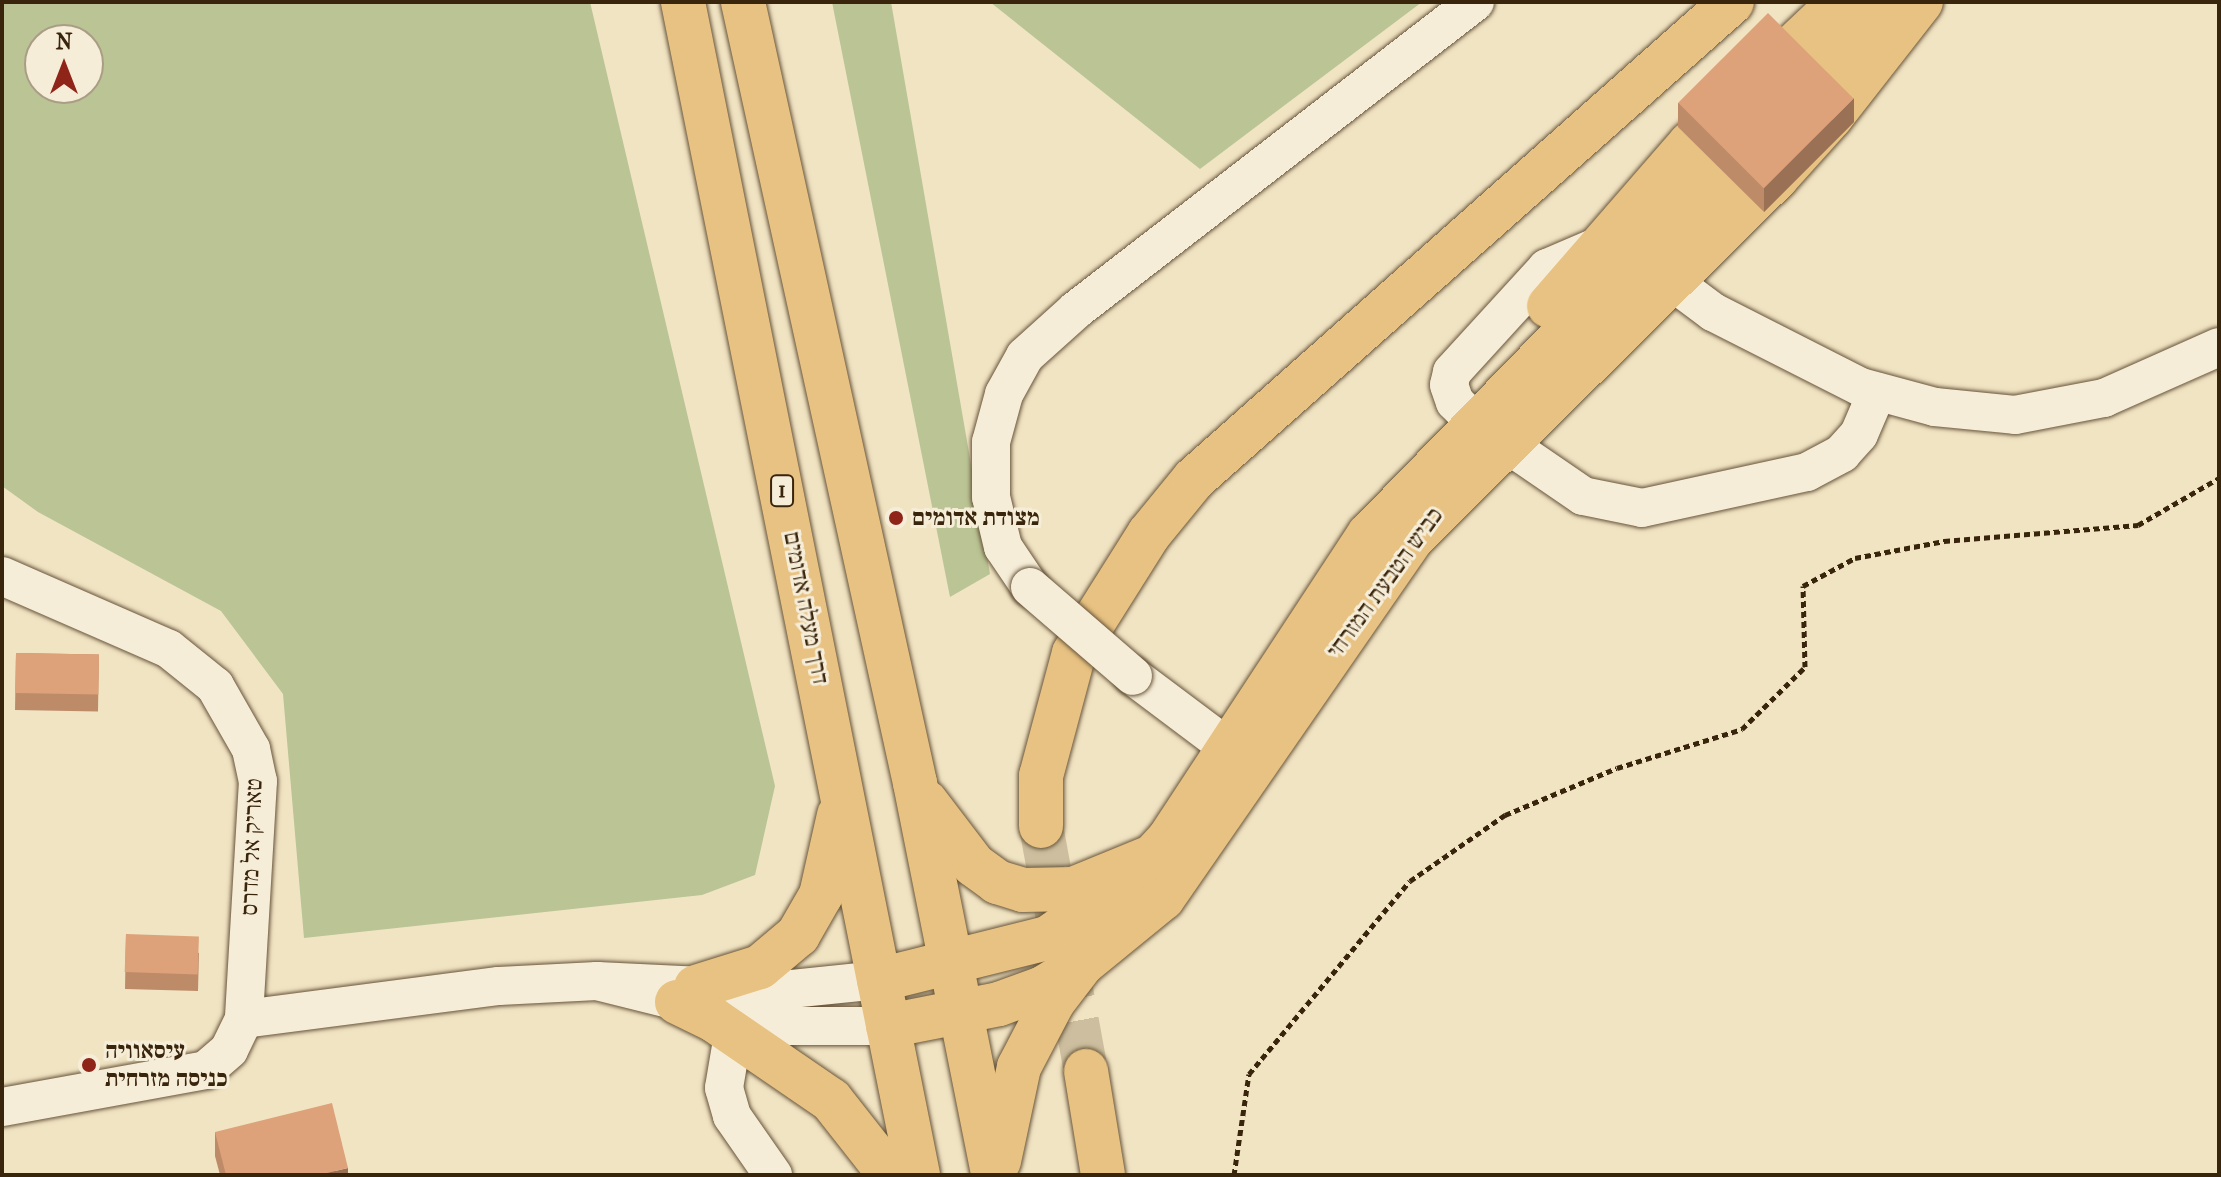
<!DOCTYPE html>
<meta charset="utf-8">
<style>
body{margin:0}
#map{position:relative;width:2221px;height:1177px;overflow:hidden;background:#f1e4c3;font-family:"IM FELL French Canon","Frank Ruhl Libre",serif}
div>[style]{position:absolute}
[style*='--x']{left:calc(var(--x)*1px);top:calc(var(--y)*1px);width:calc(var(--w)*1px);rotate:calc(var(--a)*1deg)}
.green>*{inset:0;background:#bac494}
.major-tunnel>*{height:44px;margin-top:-22px;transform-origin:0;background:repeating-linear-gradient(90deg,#ccbe9e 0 44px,transparent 0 66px)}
.path>*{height:5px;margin-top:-2.5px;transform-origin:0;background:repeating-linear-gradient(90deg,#39240c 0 6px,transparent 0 10px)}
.roads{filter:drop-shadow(0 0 2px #67543a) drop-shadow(0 0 2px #67543a)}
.minor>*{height:38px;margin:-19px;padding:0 19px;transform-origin:19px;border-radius:19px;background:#f6edd8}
.major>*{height:44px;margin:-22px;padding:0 22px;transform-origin:22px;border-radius:22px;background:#e8c282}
.highway>*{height:44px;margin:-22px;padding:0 22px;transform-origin:22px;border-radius:22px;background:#e8c282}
.bridges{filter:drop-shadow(0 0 2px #67543a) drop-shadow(0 0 2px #67543a)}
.minor-bridge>*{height:38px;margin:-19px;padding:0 19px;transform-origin:19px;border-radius:19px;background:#f6edd8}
.wall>*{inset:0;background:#be8b69;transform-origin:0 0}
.shaded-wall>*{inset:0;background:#9b7155}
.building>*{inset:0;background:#dda27a;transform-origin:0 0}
.dots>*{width:22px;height:22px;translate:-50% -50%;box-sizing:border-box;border:4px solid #f6edd8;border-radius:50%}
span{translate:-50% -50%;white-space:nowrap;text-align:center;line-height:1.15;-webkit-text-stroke:6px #f6edd8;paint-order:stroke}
.shield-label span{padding:2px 6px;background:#f6edd8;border:2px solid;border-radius:6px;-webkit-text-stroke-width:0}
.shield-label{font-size:22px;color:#39240c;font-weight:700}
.poi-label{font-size:24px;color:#39240c;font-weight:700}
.left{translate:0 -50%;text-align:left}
.street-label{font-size:24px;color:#39240c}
.frame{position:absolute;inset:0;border:4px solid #39240c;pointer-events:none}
.north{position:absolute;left:24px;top:24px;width:80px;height:80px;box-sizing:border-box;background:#f6edd8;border:2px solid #aa9d86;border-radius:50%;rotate:0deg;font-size:22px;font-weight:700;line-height:32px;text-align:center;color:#39240c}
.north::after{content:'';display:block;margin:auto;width:28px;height:36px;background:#8f2418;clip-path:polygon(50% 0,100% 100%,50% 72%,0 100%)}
</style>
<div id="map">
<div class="green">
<div style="clip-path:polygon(evenodd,2px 2px,590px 2px,775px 786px,755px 875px,702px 895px,304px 938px,283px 694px,221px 611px,38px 512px,2px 486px,2px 2px,40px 40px,88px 40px,88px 88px,40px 88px,40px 40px)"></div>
<div style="clip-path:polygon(832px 2px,891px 2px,990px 574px,950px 597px)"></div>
<div style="clip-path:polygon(990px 2px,1422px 2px,1200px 169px)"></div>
</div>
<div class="major-tunnel">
<div style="--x:1041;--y:826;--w:249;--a:79.6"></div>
</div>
<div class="path">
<div style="--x:1234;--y:1175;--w:102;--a:-81.6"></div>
<div style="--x:1249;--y:1074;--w:251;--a:-50.2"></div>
<div style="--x:1410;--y:881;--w:116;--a:-34.8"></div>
<div style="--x:1505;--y:815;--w:121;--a:-22.8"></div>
<div style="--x:1617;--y:768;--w:131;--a:-17.3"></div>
<div style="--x:1742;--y:729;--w:88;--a:-44.5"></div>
<div style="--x:1805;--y:667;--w:81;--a:-91.4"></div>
<div style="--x:1803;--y:586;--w:59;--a:-28.3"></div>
<div style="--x:1855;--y:558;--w:91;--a:-10.8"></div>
<div style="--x:1944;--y:541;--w:195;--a:-4.7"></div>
<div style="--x:2138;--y:525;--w:94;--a:-30.1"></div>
</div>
<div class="roads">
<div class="minor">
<div style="--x:1601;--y:245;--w:59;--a:156.9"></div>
<div style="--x:1547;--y:268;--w:141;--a:132.4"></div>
<div style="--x:1452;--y:372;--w:13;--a:103"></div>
<div style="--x:1449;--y:385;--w:18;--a:71"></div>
<div style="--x:1455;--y:402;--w:28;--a:45"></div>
<div style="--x:1475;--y:422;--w:131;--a:34.4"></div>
<div style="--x:1583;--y:496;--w:60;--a:11.5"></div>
<div style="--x:1642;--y:508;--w:169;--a:-12.3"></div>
<div style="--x:1807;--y:472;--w:40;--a:-28"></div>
<div style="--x:1842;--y:453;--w:25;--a:-48"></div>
<div style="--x:1859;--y:434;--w:46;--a:-66.8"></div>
<div style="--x:1650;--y:265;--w:79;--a:36.7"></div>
<div style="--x:1713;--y:312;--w:166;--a:26.9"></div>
<div style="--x:1861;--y:387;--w:77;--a:15.1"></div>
<div style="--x:1935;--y:407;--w:80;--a:5.7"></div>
<div style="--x:2015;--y:415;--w:91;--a:-10.8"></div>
<div style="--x:2104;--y:398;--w:126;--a:-23.9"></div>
<div style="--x:2;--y:576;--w:182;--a:23.6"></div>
<div style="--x:169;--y:649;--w:59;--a:38.8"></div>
<div style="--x:215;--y:686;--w:73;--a:60.3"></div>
<div style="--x:251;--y:749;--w:33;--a:78"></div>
<div style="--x:258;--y:781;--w:238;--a:93.4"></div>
<div style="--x:244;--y:1019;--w:34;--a:116"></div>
<div style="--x:229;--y:1050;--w:30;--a:139"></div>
<div style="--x:206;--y:1070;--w:207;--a:169.7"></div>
<div style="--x:1030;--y:587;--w:48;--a:-124"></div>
<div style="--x:1003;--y:547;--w:51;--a:-103.5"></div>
<div style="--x:991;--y:497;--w:55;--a:-90"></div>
<div style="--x:991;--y:442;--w:50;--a:-74.8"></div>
<div style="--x:1004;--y:394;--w:43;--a:-61.1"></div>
<div style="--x:1025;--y:356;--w:69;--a:-42"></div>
<div style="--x:1076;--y:310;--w:504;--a:-37.67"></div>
<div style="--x:1133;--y:676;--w:150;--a:36.9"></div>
<div style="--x:879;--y:980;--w:97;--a:174.1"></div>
<div style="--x:783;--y:990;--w:186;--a:-177.2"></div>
<div style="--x:597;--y:981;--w:187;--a:14"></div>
<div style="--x:778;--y:1026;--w:110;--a:0"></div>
<div style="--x:738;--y:1005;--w:84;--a:99.6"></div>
<div style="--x:724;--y:1088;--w:29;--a:74"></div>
<div style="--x:732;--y:1116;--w:72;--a:55.2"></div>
<div style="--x:244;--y:1019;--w:257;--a:-7.4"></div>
<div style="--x:499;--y:986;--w:98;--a:-2.9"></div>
</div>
<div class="major">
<div style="--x:1549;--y:306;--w:215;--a:-49"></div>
<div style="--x:1690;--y:144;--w:207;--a:-43.4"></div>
<div style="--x:1041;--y:826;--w:50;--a:-90"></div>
<div style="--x:1041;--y:776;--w:127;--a:-75"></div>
<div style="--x:1074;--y:653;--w:141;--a:-57.8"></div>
<div style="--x:1149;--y:534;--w:71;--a:-50.7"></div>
<div style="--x:1194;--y:479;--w:719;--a:-41.56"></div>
<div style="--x:879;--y:980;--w:174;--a:-14"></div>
<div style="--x:1048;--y:938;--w:107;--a:-35.5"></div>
<div style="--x:1135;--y:876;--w:50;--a:-47.4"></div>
<div style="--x:1169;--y:839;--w:364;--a:-56.7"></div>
<div style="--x:1369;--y:535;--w:743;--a:-45.82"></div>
<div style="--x:888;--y:1026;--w:113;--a:-11.2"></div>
<div style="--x:999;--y:1004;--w:47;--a:-20"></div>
<div style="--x:1043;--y:988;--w:46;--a:-31.6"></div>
<div style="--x:1082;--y:964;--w:104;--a:-39.2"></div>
<div style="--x:1163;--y:898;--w:438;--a:-55.3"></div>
<div style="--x:1412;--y:538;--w:513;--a:-44.68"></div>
<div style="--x:1777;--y:177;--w:81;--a:-48"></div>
<div style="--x:1831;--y:117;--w:146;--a:-52"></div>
<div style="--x:1086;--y:1071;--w:105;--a:80.7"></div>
</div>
<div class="highway">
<div style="--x:683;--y:2;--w:1196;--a:78.67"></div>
<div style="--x:743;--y:2;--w:800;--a:77.58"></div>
<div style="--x:915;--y:783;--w:400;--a:78.7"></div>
<div style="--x:926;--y:802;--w:79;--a:52.7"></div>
<div style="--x:974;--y:865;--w:29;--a:36"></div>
<div style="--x:997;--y:882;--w:27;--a:17"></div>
<div style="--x:1023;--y:890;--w:50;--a:-1.1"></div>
<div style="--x:1073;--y:889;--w:87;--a:-22.2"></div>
<div style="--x:696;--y:987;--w:67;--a:-17.4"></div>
<div style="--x:760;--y:967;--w:50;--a:-40.1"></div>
<div style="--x:798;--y:935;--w:46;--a:-60.1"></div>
<div style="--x:821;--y:895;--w:82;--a:-77.3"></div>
<div style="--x:677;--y:1002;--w:41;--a:25.9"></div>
<div style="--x:714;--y:1020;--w:142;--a:34.4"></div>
<div style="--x:831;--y:1100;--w:95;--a:51.8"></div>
<div style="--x:999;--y:1161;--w:96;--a:-78"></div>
<div style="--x:1019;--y:1067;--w:73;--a:-62.4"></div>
<div style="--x:1053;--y:1002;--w:48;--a:-52.7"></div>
</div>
</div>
<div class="bridges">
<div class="minor-bridge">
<div style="--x:1030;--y:587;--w:136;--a:40.8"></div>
</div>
</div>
<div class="wall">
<div style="clip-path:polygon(1678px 103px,1854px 122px,1764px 212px,1678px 127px)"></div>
<div style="left:16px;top:653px;width:83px;height:57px;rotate:1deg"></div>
<div style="clip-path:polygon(126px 934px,199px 953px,198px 991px,125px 989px)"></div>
<div style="clip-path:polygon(215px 1132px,348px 1175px,220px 1175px,215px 1156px)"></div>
</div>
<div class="shaded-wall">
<div style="clip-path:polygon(1854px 98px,1854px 122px,1764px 212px,1764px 188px)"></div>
<div style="clip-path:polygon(348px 1168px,348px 1175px,318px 1175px)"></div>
</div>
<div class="building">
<div style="left:1768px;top:13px;width:121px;height:127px;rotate:45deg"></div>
<div style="left:16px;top:653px;width:83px;height:40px;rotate:1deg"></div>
<div style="left:126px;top:934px;width:73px;height:38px;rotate:2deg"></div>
<div style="clip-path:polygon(2px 942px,4px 942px,2px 997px)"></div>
<div style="clip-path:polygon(332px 1103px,348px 1168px,318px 1175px,226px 1175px,215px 1132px)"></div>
</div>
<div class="dots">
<div style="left:896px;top:518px;background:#8f2418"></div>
<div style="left:89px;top:1065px;background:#8f2418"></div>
</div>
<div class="shield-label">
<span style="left:782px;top:491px">1</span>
</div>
<div class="poi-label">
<span class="left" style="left:912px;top:518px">מצודת אדומים</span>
<span class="left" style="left:105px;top:1065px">עיסאוויה<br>כניסה מזרחית</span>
</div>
<div class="street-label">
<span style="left:1385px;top:583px;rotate:-54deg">כביש הטבעת המזרחי</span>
<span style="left:806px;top:608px;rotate:79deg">דרך מעלה אדומים</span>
<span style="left:252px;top:847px;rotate:-88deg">טאריק אל מדרס</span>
</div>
<div class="frame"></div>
<div class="north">N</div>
</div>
